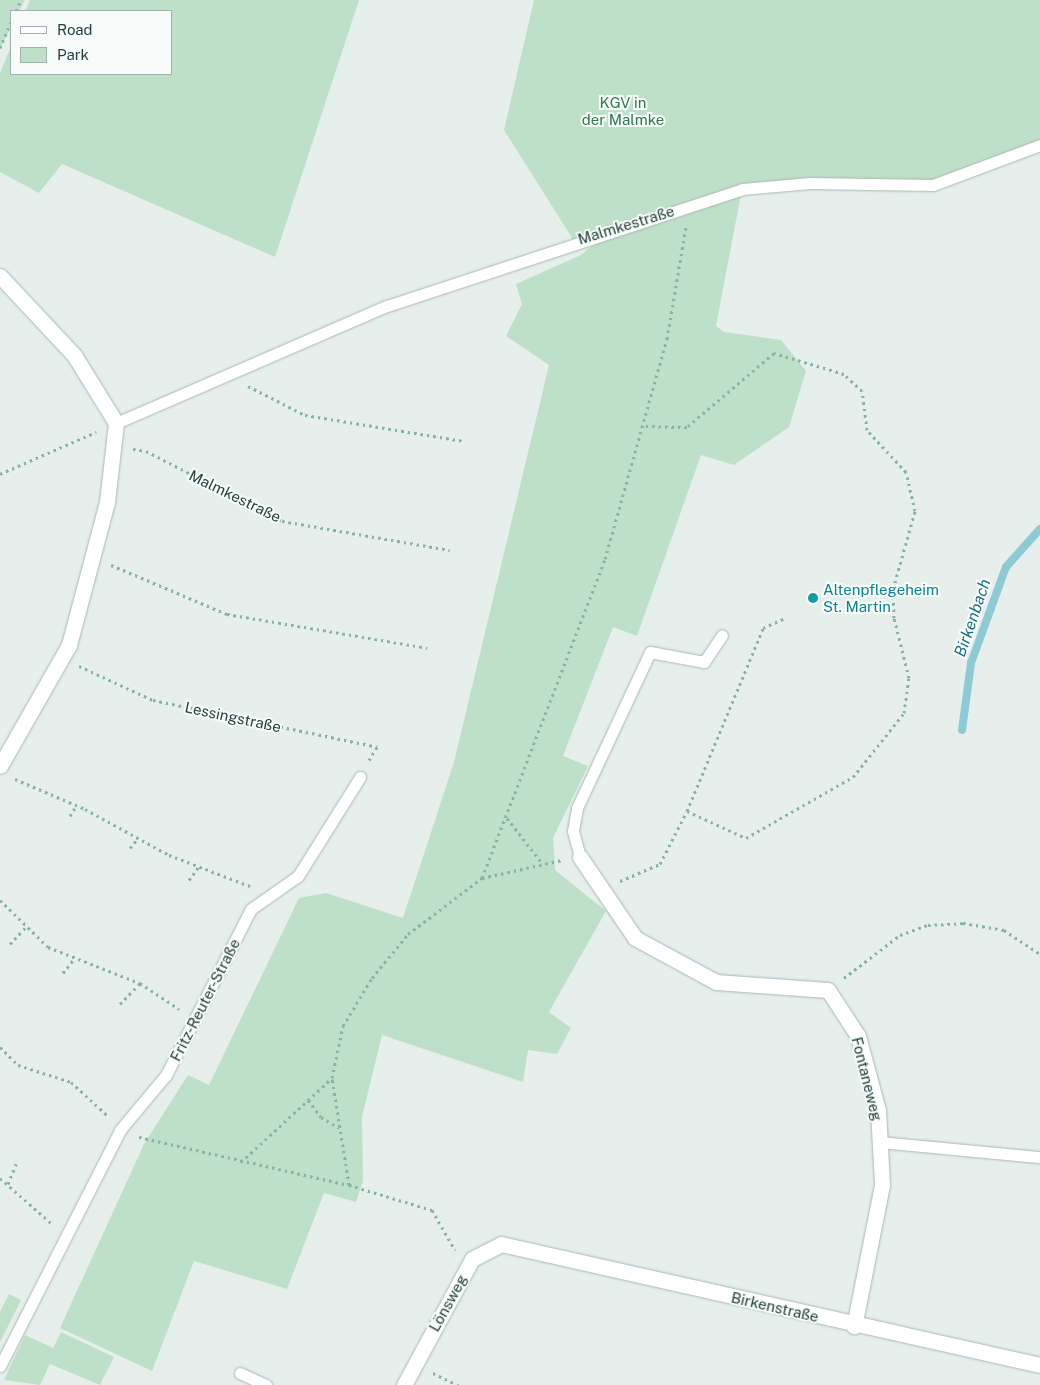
<!DOCTYPE html>
<meta charset="utf-8">
<style>
body{margin:0}
#map{position:relative;width:1040px;height:1385px;overflow:hidden;background:#e6efeb;font-family:"Public Sans",sans-serif}
div>[style]{position:absolute}
[style*='--x']{left:calc(var(--x)*1px);top:calc(var(--y)*1px);width:calc(var(--w)*1px);rotate:calc(var(--a)*1deg)}
.green>*{inset:0;background:#bfe0c8}
.stream>*{height:8px;margin:-4px;padding:0 4px;transform-origin:4px;border-radius:4px;background:#8ec9d4}
.path>*{height:3px;margin-top:-1.5px;transform-origin:0;background:repeating-linear-gradient(90deg,#86b3a5 0 2.5px,transparent 0 6.5px)}
.roads{filter:drop-shadow(0 0 1px #a8b8b2) drop-shadow(0 0 1px #a8b8b2)}
.service>*{height:11px;margin:-5.5px;padding:0 5.5px;transform-origin:5.5px;border-radius:5.5px;background:#fff}
.minor>*{height:15px;margin:-7.5px;padding:0 7.5px;transform-origin:7.5px;border-radius:7.5px;background:#fff}
.dots>*{width:14px;height:14px;translate:-50% -50%;box-sizing:border-box;border:2px solid #f7fbf9;border-radius:50%}
span{translate:-50% -50%;white-space:nowrap;text-align:center;line-height:1.15;-webkit-text-stroke:4px #f7fbf9;paint-order:stroke}
.park-label{font-size:15px;color:#2d7a4b}
.street-label{font-size:15px;color:#24423a}
.culture-label{font-size:15px;color:#0d838f}
.left{translate:0 -50%;text-align:left}
.water-label{font-size:16px;color:#1c6f80;font-style:italic}
.legend{position:absolute;left:10px;top:10px;width:162px;height:65px;box-sizing:border-box;background:#f7fbf9;border:1px solid #a3b1ad;margin:0;padding:6px 9px;list-style:none;font-size:15px;color:#24423a}
.legend li{display:flex;align-items:center;gap:10px;height:25px}
.legend b{width:25px;border:1px solid #a3b1ad}
</style>
<div id="map">
<div class="green">
<div style="clip-path:polygon(0 0,25px 0,19px 11px,11px 11px,11px 27px,0 49px)"></div>
<div style="clip-path:polygon(30px 0,359px 0,275px 257px,62px 164px,39px 193px,0 172px,0 73px,11px 46px,11px 74px,171px 74px,171px 11px,25px 11px)"></div>
<div style="clip-path:polygon(534px 0,1040px 0,1040px 145px,933px 185px,742px 189px,716px 326px,724px 332px,781px 340px,806px 371px,789px 427px,734px 465px,701px 455px,637px 636px,613px 627px,563px 756px,588px 766px,553px 838px,555px 870px,606px 911px,549px 1012px,571px 1028px,557px 1054px,528px 1050px,523px 1082px,382px 1035px,362px 1117px,363px 1181px,356px 1202px,324px 1193px,287px 1289px,194px 1261px,152px 1371px,60px 1328px,144px 1144px,188px 1075px,209px 1085px,299px 898px,326px 893px,403px 918px,454px 762px,549px 365px,506px 336px,522px 304px,516px 284px,581px 255px,611px 230px,574px 241px,504px 130px)"></div>
<div style="clip-path:polygon(9px 1294px,21px 1300px,0 1342px,0 1312px)"></div>
<div style="clip-path:polygon(61px 1332px,114px 1357px,100px 1385px,50px 1364px,40px 1385px,4px 1380px,25px 1335px,53px 1348px)"></div>
</div>
<div class="stream">
<div style="--x:962;--y:730;--w:68;--a:-82.3"></div>
<div style="--x:971;--y:663;--w:102;--a:-70"></div>
<div style="--x:1006;--y:567;--w:51;--a:-48.2"></div>
</div>
<div class="path">
<div style="--x:16;--y:11;--w:12;--a:-66"></div>
<div style="--x:0;--y:48;--w:28;--a:-67"></div>
<div style="--x:248;--y:386;--w:64;--a:27"></div>
<div style="--x:305;--y:415;--w:161;--a:9.3"></div>
<div style="--x:133;--y:449;--w:13;--a:9"></div>
<div style="--x:146;--y:451;--w:153;--a:27.2"></div>
<div style="--x:282;--y:521;--w:170;--a:9.8"></div>
<div style="--x:0;--y:474;--w:105;--a:-23.6"></div>
<div style="--x:111;--y:565;--w:126;--a:22.9"></div>
<div style="--x:227;--y:614;--w:203;--a:9.6"></div>
<div style="--x:79;--y:666;--w:81;--a:24.7"></div>
<div style="--x:153;--y:700;--w:229;--a:11.8"></div>
<div style="--x:377;--y:747;--w:17;--a:121"></div>
<div style="--x:15;--y:779;--w:76;--a:23.2"></div>
<div style="--x:85;--y:809;--w:96;--a:28.7"></div>
<div style="--x:169;--y:855;--w:87;--a:20.9"></div>
<div style="--x:687;--y:811;--w:198;--a:-67.4"></div>
<div style="--x:763;--y:628;--w:24;--a:-24"></div>
<div style="--x:70;--y:816;--w:12;--a:-59"></div>
<div style="--x:507;--y:818;--w:57;--a:52.1"></div>
<div style="--x:130;--y:848;--w:13;--a:-51"></div>
<div style="--x:482;--y:878;--w:342;--a:-68.9"></div>
<div style="--x:605;--y:559;--w:229;--a:-74.3"></div>
<div style="--x:667;--y:339;--w:114;--a:-80.4"></div>
<div style="--x:189;--y:880;--w:17;--a:-54"></div>
<div style="--x:620;--y:881;--w:43;--a:-23"></div>
<div style="--x:660;--y:864;--w:59;--a:-63"></div>
<div style="--x:687;--y:811;--w:65;--a:24.6"></div>
<div style="--x:746;--y:838;--w:123;--a:-29.7"></div>
<div style="--x:853;--y:777;--w:82;--a:-51.4"></div>
<div style="--x:904;--y:713;--w:35;--a:-82"></div>
<div style="--x:909;--y:678;--w:62;--a:-104"></div>
<div style="--x:894;--y:618;--w:29;--a:-92"></div>
<div style="--x:893;--y:589;--w:81;--a:-74.2"></div>
<div style="--x:915;--y:511;--w:40;--a:-103"></div>
<div style="--x:906;--y:472;--w:57;--a:-132.9"></div>
<div style="--x:867;--y:430;--w:39;--a:-97"></div>
<div style="--x:862;--y:391;--w:25;--a:-137"></div>
<div style="--x:844;--y:374;--w:73;--a:-163.3"></div>
<div style="--x:774;--y:353;--w:114;--a:139.6"></div>
<div style="--x:687;--y:427;--w:41;--a:-178.6"></div>
<div style="--x:0;--y:900;--w:67;--a:44.4"></div>
<div style="--x:48;--y:947;--w:99;--a:21.4"></div>
<div style="--x:140;--y:983;--w:47;--a:33.7"></div>
<div style="--x:10;--y:944;--w:23;--a:-47"></div>
<div style="--x:63;--y:973;--w:16;--a:-52"></div>
<div style="--x:844;--y:978;--w:71;--a:-37.5"></div>
<div style="--x:900;--y:935;--w:30;--a:-20"></div>
<div style="--x:928;--y:925;--w:35;--a:-3"></div>
<div style="--x:963;--y:923;--w:42;--a:9.7"></div>
<div style="--x:1004;--y:930;--w:43;--a:33.7"></div>
<div style="--x:120;--y:1004;--w:29;--a:-46"></div>
<div style="--x:0;--y:1047;--w:25;--a:45"></div>
<div style="--x:18;--y:1065;--w:56;--a:17.8"></div>
<div style="--x:71;--y:1082;--w:50;--a:42.6"></div>
<div style="--x:308;--y:1100;--w:21;--a:53"></div>
<div style="--x:321;--y:1117;--w:21;--a:31"></div>
<div style="--x:139;--y:1137;--w:215;--a:12.9"></div>
<div style="--x:349;--y:1185;--w:87;--a:16.8"></div>
<div style="--x:432;--y:1210;--w:46;--a:60.1"></div>
<div style="--x:241;--y:1162;--w:124;--a:-42.7"></div>
<div style="--x:0;--y:1178;--w:69;--a:41.5"></div>
<div style="--x:8;--y:1184;--w:22;--a:-68"></div>
<div style="--x:349;--y:1185;--w:108;--a:-99"></div>
<div style="--x:332;--y:1078;--w:53;--a:-78.1"></div>
<div style="--x:343;--y:1026;--w:56;--a:-58.9"></div>
<div style="--x:372;--y:978;--w:57;--a:-50.7"></div>
<div style="--x:408;--y:934;--w:93;--a:-37.1"></div>
<div style="--x:482;--y:878;--w:82;--a:-12.7"></div>
<div style="--x:433;--y:1373;--w:28;--a:26"></div>
</div>
<div class="roads">
<div class="service">
<div style="--x:116;--y:423;--w:295;--a:-23.4"></div>
<div style="--x:387;--y:306;--w:374;--a:-18.2"></div>
<div style="--x:742;--y:189;--w:68;--a:-5"></div>
<div style="--x:810;--y:183;--w:123;--a:0.9"></div>
<div style="--x:933;--y:185;--w:114;--a:-20.5"></div>
<div style="--x:580;--y:857;--w:27;--a:-105"></div>
<div style="--x:573;--y:831;--w:23;--a:-80"></div>
<div style="--x:577;--y:808;--w:172;--a:-64.9"></div>
<div style="--x:650;--y:652;--w:55;--a:10.5"></div>
<div style="--x:704;--y:662;--w:32;--a:-56"></div>
<div style="--x:880;--y:1142;--w:161;--a:5.4"></div>
<div style="--x:0;--y:1366;--w:265;--a:-63"></div>
<div style="--x:120;--y:1130;--w:72;--a:-50.1"></div>
<div style="--x:166;--y:1075;--w:186;--a:-62.9"></div>
<div style="--x:251;--y:909;--w:57;--a:-35.1"></div>
<div style="--x:298;--y:876;--w:117;--a:-57.9"></div>
<div style="--x:240;--y:1373;--w:29;--a:25"></div>
</div>
<div class="minor">
<div style="--x:0;--y:276;--w:108;--a:46.9"></div>
<div style="--x:74;--y:355;--w:80;--a:58.3"></div>
<div style="--x:116;--y:423;--w:80;--a:96.5"></div>
<div style="--x:107;--y:502;--w:148;--a:104.9"></div>
<div style="--x:69;--y:645;--w:139;--a:119.7"></div>
<div style="--x:580;--y:857;--w:98;--a:55.8"></div>
<div style="--x:635;--y:938;--w:92;--a:28.5"></div>
<div style="--x:716;--y:982;--w:112;--a:4.1"></div>
<div style="--x:828;--y:990;--w:55;--a:56.9"></div>
<div style="--x:858;--y:1036;--w:77;--a:74.9"></div>
<div style="--x:878;--y:1110;--w:75;--a:86.9"></div>
<div style="--x:882;--y:1185;--w:144;--a:101.2"></div>
<div style="--x:404;--y:1385;--w:143;--a:-61.6"></div>
<div style="--x:472;--y:1259;--w:33;--a:-27"></div>
<div style="--x:501;--y:1244;--w:552;--a:12.65"></div>
</div>
</div>
<div class="dots">
<div style="left:813px;top:598px;background:#0f9aa8"></div>
</div>
<div class="park-label">
<span style="left:623px;top:111px">KGV in<br>der Malmke</span>
</div>
<div class="street-label">
<span style="left:626px;top:225px;rotate:-17deg">Malmkestraße</span>
<span style="left:235px;top:496px;rotate:26deg">Malmkestraße</span>
<span style="left:233px;top:717px;rotate:12deg">Lessingstraße</span>
<span style="left:205px;top:1000px;rotate:-63deg">Fritz-Reuter-Straße</span>
<span style="left:867px;top:1079px;rotate:76deg">Fontaneweg</span>
<span style="left:448px;top:1303px;rotate:-61deg">Lönsweg</span>
<span style="left:775px;top:1307px;rotate:13deg">Birkenstraße</span>
</div>
<div class="culture-label">
<span class="left" style="left:823px;top:598px">Altenpflegeheim<br>St. Martin</span>
</div>
<div class="water-label">
<span style="left:973px;top:618px;rotate:-71deg">Birkenbach</span>
</div>
<ul class="legend">
<li><b style="height:6px;background:#fff"></b>Road</li>
<li><b style="height:14px;background:#bfe0c8"></b>Park</li>
</ul>
</div>
